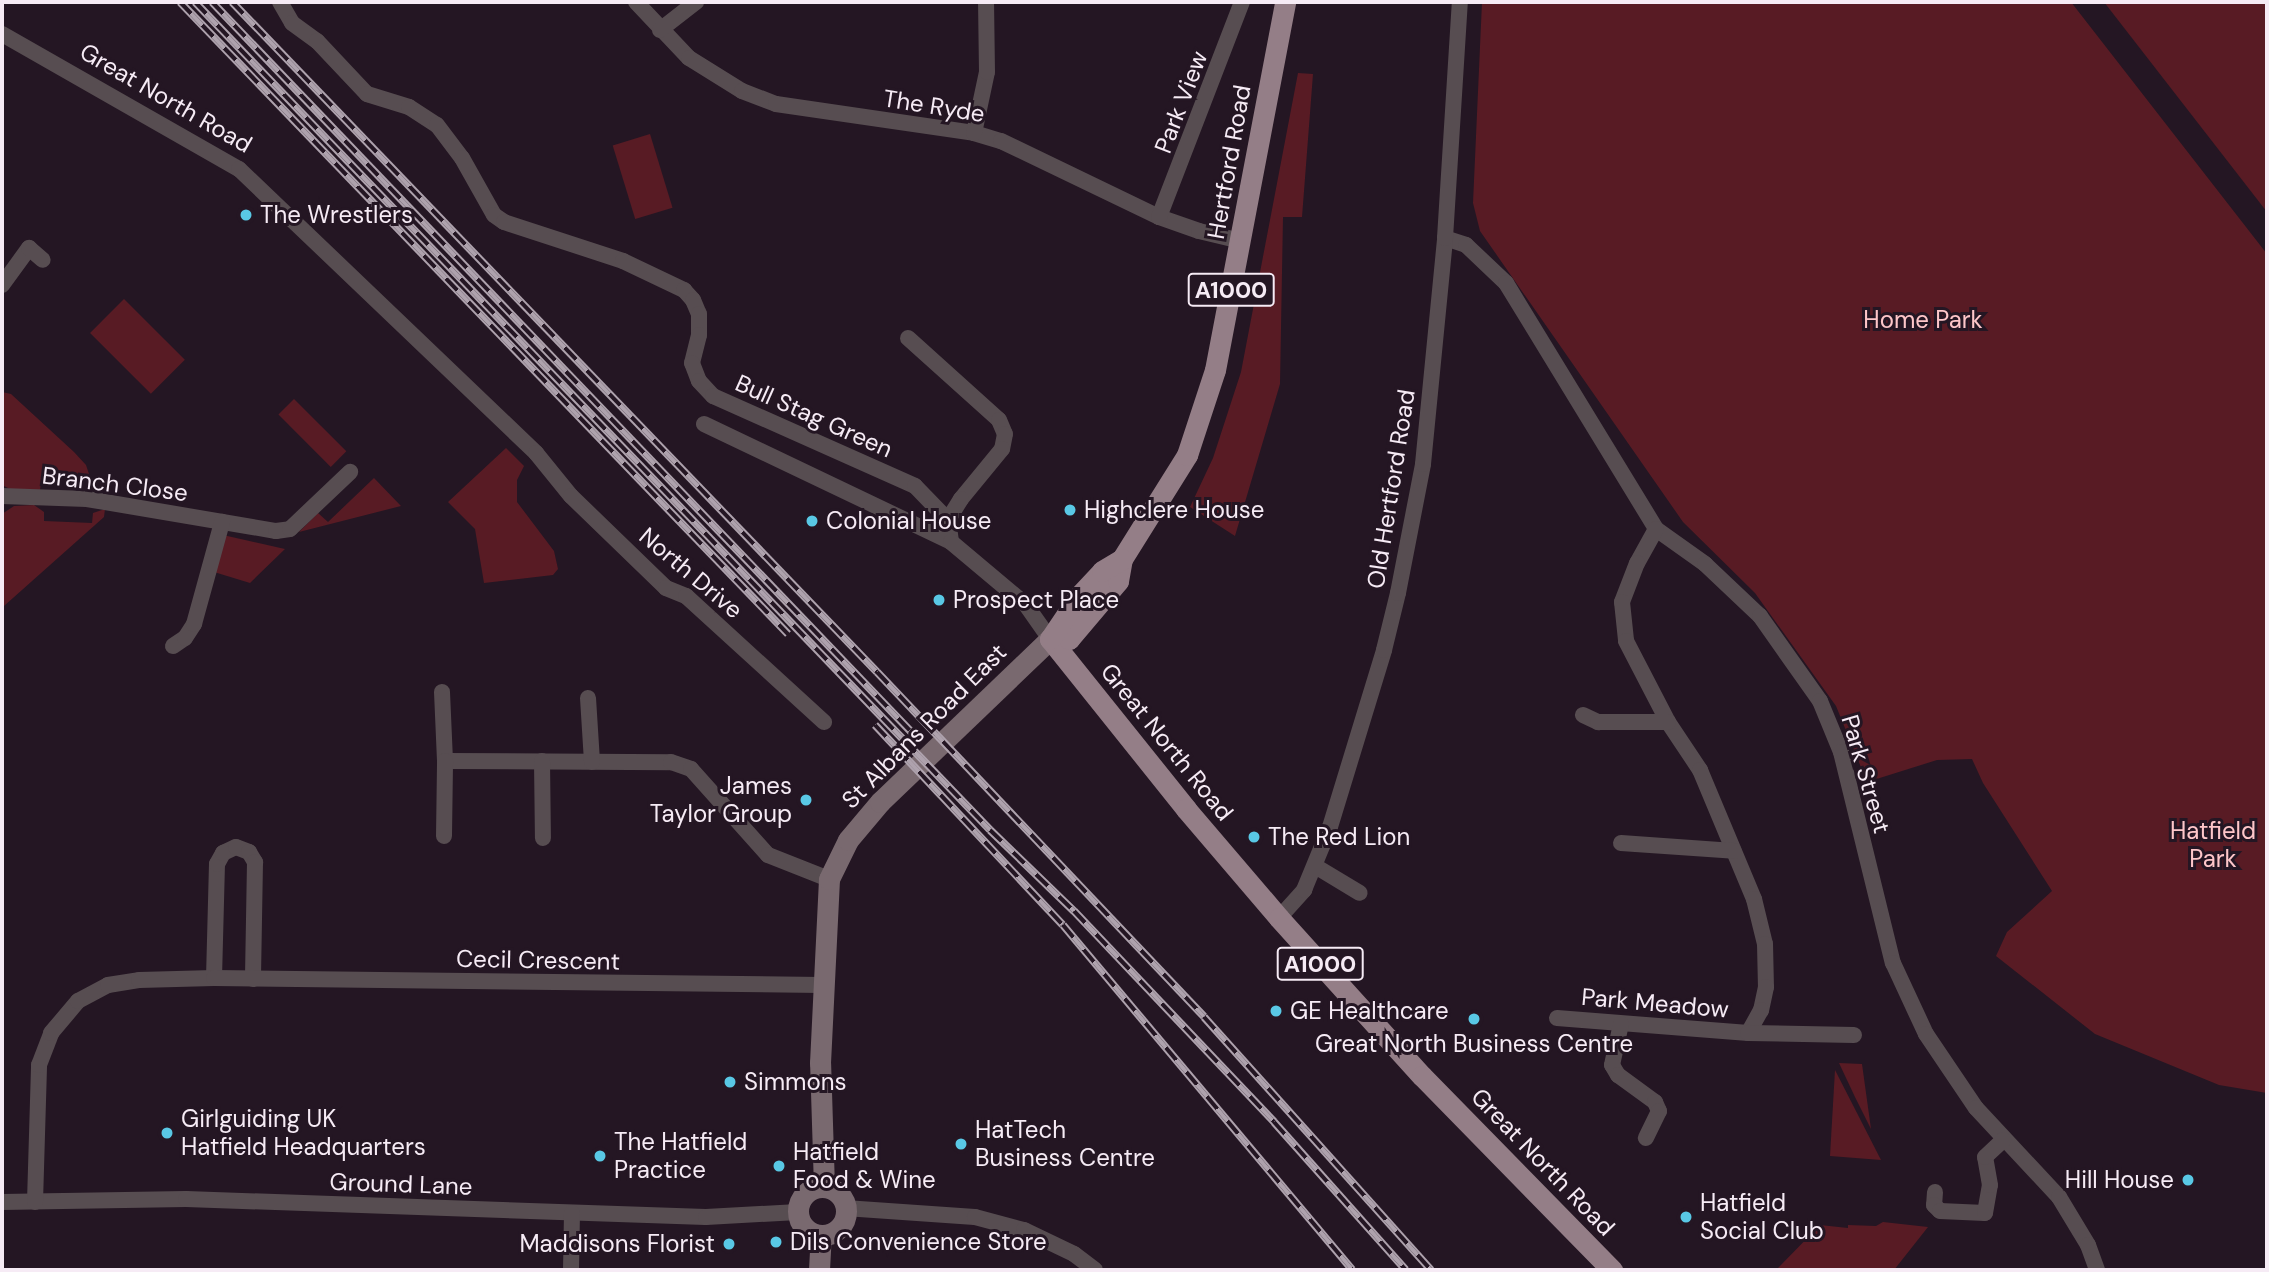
<!DOCTYPE html>
<style>
body{margin:0}
#map{position:relative;width:2269px;height:1272px;overflow:hidden;background:#241623;font-family:"DM Sans",sans-serif}
div>[style]{position:absolute}
[style*='--x']{left:calc(var(--x)*1px);top:calc(var(--y)*1px);width:calc(var(--w)*1px);rotate:calc(var(--a)*1deg)}
.green>*{inset:0;background:#581b24;transform-origin:0 0}
.street>*{height:16px;margin:-8px;padding:0 8px;transform-origin:8px;border-radius:8px;background:#574d51}
.secondary>*{height:21px;margin:-10.5px;padding:0 10.5px;transform-origin:10.5px;border-radius:10.5px;background:#79696f}
.secondary>.ring{margin:-10.5px;padding:0;box-sizing:content-box;background:none;border:21px solid #79696f;border-radius:50%}
.primary>*{height:21px;margin:-10.5px;padding:0 10.5px;transform-origin:10.5px;border-radius:10.5px;background:#947e87}
.rail>*{height:8px;margin-top:-4px;transform-origin:0;background:repeating-linear-gradient(90deg,#241623 0 16px,#aea2ad 0 32px);box-sizing:border-box;border-block:2px solid #aea2ad}
.dots>*{width:19px;height:19px;translate:-50% -50%;box-sizing:border-box;border:4px solid #241623;border-radius:50%}
span{translate:-50% -50%;white-space:nowrap;text-align:center;line-height:1.15;-webkit-text-stroke:6px #241623;paint-order:stroke}
.shield-label span{padding:2px 5px;background:#241623;border:2px solid;border-radius:5px;-webkit-text-stroke-width:0}
.shield-label{font-size:23px;color:#f6ebf5;font-weight:700}
.street-label{font-size:24px;color:#f6ebf5}
.poi-label{font-size:24px;color:#f6ebf5}
.left{translate:0 -50%;text-align:left}
.right{translate:-100% -50%;text-align:right}
.park-label{font-size:24px;color:#fec6c9}
.frame{position:absolute;inset:0;border:4px solid #f6ebf5;pointer-events:none}
</style>
<div id="map">
<div class="green">
<div style="clip-path:polygon(1482px 2px,2071px 2px,2267px 254px,2267px 1093px,2219px 1085px,2095px 1034px,1996px 956px,2007px 932px,2052px 891px,1983px 783px,1972px 759px,1937px 760px,1867px 782px,1836px 706px,1755px 593px,1683px 522px,1480px 231px,1473px 203px)"></div>
<div style="clip-path:polygon(2104px 2px,2267px 2px,2267px 212px)"></div>
<div style="clip-path:polygon(1298px 73px,1313px 74px,1302px 217px,1283px 217px,1280px 384px,1235px 536px,1190px 507px,1213px 458px,1241px 372px)"></div>
<div style="left:650px;top:134px;width:77px;height:39px;rotate:73deg"></div>
<div style="left:124px;top:299px;width:86px;height:48px;rotate:45deg"></div>
<div style="clip-path:polygon(2px 392px,11px 394px,74px 452px,86px 465px,90px 477px,42px 475px,40px 490px,14px 491px,2px 485px)"></div>
<div style="left:294px;top:399px;width:74px;height:22px;rotate:45deg"></div>
<div style="clip-path:polygon(506px 448px,524px 466px,517px 480px,517px 502px,554px 551px,558px 569px,553px 575px,484px 583px,475px 529px,448px 502px)"></div>
<div style="clip-path:polygon(374px 478px,401px 506px,299px 532px,318px 513px,328px 522px)"></div>
<div style="clip-path:polygon(34px 505px,44px 512px,44px 521px,92px 523px,93px 513px,105px 509px,104px 517px,4px 606px,2px 514px,14px 506px)"></div>
<div style="clip-path:polygon(223px 535px,285px 549px,250px 583px,214px 572px)"></div>
<div style="clip-path:polygon(1839px 1063px,1862px 1064px,1871px 1129px,1855px 1097px)"></div>
<div style="clip-path:polygon(1835px 1070px,1881px 1160px,1830px 1156px)"></div>
<div style="clip-path:polygon(1883px 1222px,1928px 1227px,1894px 1270px,1776px 1270px,1820px 1225px,1848px 1228px,1848px 1225px,1876px 1226px)"></div>
</div>
<div class="street">
<div style="--x:280;--y:2;--w:24;--a:60"></div>
<div style="--x:292;--y:23;--w:31;--a:36"></div>
<div style="--x:317;--y:41;--w:73;--a:46.7"></div>
<div style="--x:367;--y:94;--w:44;--a:17.2"></div>
<div style="--x:409;--y:107;--w:33;--a:33"></div>
<div style="--x:437;--y:125;--w:41;--a:52.9"></div>
<div style="--x:462;--y:158;--w:65;--a:60.7"></div>
<div style="--x:494;--y:215;--w:12;--a:35"></div>
<div style="--x:504;--y:222;--w:125;--a:18.1"></div>
<div style="--x:623;--y:261;--w:68;--a:25.4"></div>
<div style="--x:684;--y:290;--w:13;--a:48"></div>
<div style="--x:693;--y:300;--w:15;--a:67"></div>
<div style="--x:699;--y:314;--w:21;--a:90"></div>
<div style="--x:699;--y:335;--w:29;--a:104"></div>
<div style="--x:692;--y:363;--w:19;--a:69"></div>
<div style="--x:699;--y:381;--w:21;--a:47"></div>
<div style="--x:713;--y:396;--w:221;--a:24"></div>
<div style="--x:915;--y:486;--w:47;--a:45.9"></div>
<div style="--x:948;--y:520;--w:22;--a:82"></div>
<div style="--x:636;--y:2;--w:77;--a:46.6"></div>
<div style="--x:689;--y:58;--w:62;--a:31.9"></div>
<div style="--x:742;--y:91;--w:36;--a:21"></div>
<div style="--x:776;--y:104;--w:200;--a:8.3"></div>
<div style="--x:974;--y:133;--w:28;--a:17"></div>
<div style="--x:1001;--y:141;--w:175;--a:25.7"></div>
<div style="--x:1159;--y:217;--w:42;--a:19.3"></div>
<div style="--x:1199;--y:231;--w:43;--a:13.4"></div>
<div style="--x:660;--y:30;--w:46;--a:-37.9"></div>
<div style="--x:2;--y:34;--w:273;--a:29.7"></div>
<div style="--x:239;--y:169;--w:411;--a:43.7"></div>
<div style="--x:536;--y:453;--w:55;--a:50.9"></div>
<div style="--x:571;--y:496;--w:132;--a:44.1"></div>
<div style="--x:666;--y:588;--w:22;--a:22"></div>
<div style="--x:686;--y:596;--w:187;--a:42.4"></div>
<div style="--x:974;--y:133;--w:62;--a:-78"></div>
<div style="--x:987;--y:72;--w:70;--a:-90.8"></div>
<div style="--x:1159;--y:217;--w:230;--a:-68.9"></div>
<div style="--x:1445;--y:238;--w:22;--a:18"></div>
<div style="--x:1466;--y:245;--w:55;--a:43.5"></div>
<div style="--x:1506;--y:283;--w:288;--a:58.6"></div>
<div style="--x:1656;--y:529;--w:60;--a:35.5"></div>
<div style="--x:1705;--y:564;--w:76;--a:43.4"></div>
<div style="--x:1760;--y:616;--w:104;--a:54.8"></div>
<div style="--x:1820;--y:701;--w:55;--a:67.6"></div>
<div style="--x:1841;--y:752;--w:217;--a:76.2"></div>
<div style="--x:1893;--y:963;--w:78;--a:65.1"></div>
<div style="--x:1926;--y:1034;--w:89;--a:56"></div>
<div style="--x:1976;--y:1108;--w:122;--a:47"></div>
<div style="--x:2059;--y:1197;--w:56;--a:58.9"></div>
<div style="--x:2088;--y:1245;--w:27;--a:70"></div>
<div style="--x:2;--y:285;--w:46;--a:-53.9"></div>
<div style="--x:29;--y:248;--w:18;--a:41"></div>
<div style="--x:908;--y:338;--w:122;--a:42"></div>
<div style="--x:999;--y:420;--w:15;--a:67"></div>
<div style="--x:1005;--y:434;--w:15;--a:101"></div>
<div style="--x:1002;--y:449;--w:65;--a:129.4"></div>
<div style="--x:961;--y:499;--w:25;--a:122"></div>
<div style="--x:704;--y:424;--w:274;--a:25.5"></div>
<div style="--x:951;--y:542;--w:98;--a:40"></div>
<div style="--x:1026;--y:605;--w:42;--a:54.8"></div>
<div style="--x:2;--y:496;--w:85;--a:2"></div>
<div style="--x:87;--y:499;--w:192;--a:9.6"></div>
<div style="--x:276;--y:531;--w:14;--a:-8"></div>
<div style="--x:290;--y:529;--w:83;--a:-43.5"></div>
<div style="--x:1656;--y:529;--w:39;--a:119"></div>
<div style="--x:1637;--y:563;--w:42;--a:111"></div>
<div style="--x:1622;--y:602;--w:39;--a:84"></div>
<div style="--x:1626;--y:641;--w:91;--a:62.6"></div>
<div style="--x:1668;--y:722;--w:58;--a:56.3"></div>
<div style="--x:1700;--y:770;--w:140;--a:67.3"></div>
<div style="--x:1754;--y:899;--w:46;--a:76.3"></div>
<div style="--x:1765;--y:944;--w:43;--a:88.7"></div>
<div style="--x:1766;--y:987;--w:24;--a:102"></div>
<div style="--x:1761;--y:1010;--w:26;--a:119"></div>
<div style="--x:173;--y:646;--w:14;--a:-34"></div>
<div style="--x:185;--y:638;--w:17;--a:-57"></div>
<div style="--x:194;--y:624;--w:106;--a:-74.6"></div>
<div style="--x:442;--y:692;--w:69;--a:87.5"></div>
<div style="--x:445;--y:761;--w:226;--a:0.3"></div>
<div style="--x:671;--y:762;--w:21;--a:19"></div>
<div style="--x:691;--y:769;--w:115;--a:48.2"></div>
<div style="--x:768;--y:855;--w:66;--a:21.5"></div>
<div style="--x:588;--y:698;--w:64;--a:86.4"></div>
<div style="--x:1583;--y:715;--w:17;--a:25"></div>
<div style="--x:1598;--y:722;--w:70;--a:0"></div>
<div style="--x:542;--y:761;--w:77;--a:89.3"></div>
<div style="--x:444;--y:836;--w:75;--a:-89.2"></div>
<div style="--x:1621;--y:843;--w:113;--a:4"></div>
<div style="--x:1315;--y:866;--w:52;--a:31"></div>
<div style="--x:1279;--y:918;--w:38;--a:-48"></div>
<div style="--x:1304;--y:890;--w:68;--a:-67.6"></div>
<div style="--x:1330;--y:827;--w:185;--a:-73"></div>
<div style="--x:1384;--y:650;--w:59;--a:-76.2"></div>
<div style="--x:1398;--y:593;--w:131;--a:-79"></div>
<div style="--x:1423;--y:464;--w:227;--a:-84.4"></div>
<div style="--x:1445;--y:238;--w:236;--a:-86.4"></div>
<div style="--x:214;--y:978;--w:114;--a:-88.5"></div>
<div style="--x:217;--y:864;--w:13;--a:-61"></div>
<div style="--x:223;--y:853;--w:14;--a:-25"></div>
<div style="--x:236;--y:847;--w:14;--a:21"></div>
<div style="--x:249;--y:852;--w:12;--a:59"></div>
<div style="--x:255;--y:862;--w:117;--a:91"></div>
<div style="--x:1557;--y:1018;--w:192;--a:4.5"></div>
<div style="--x:1748;--y:1033;--w:106;--a:1.1"></div>
<div style="--x:1621;--y:1024;--w:42;--a:102.4"></div>
<div style="--x:1612;--y:1065;--w:12;--a:59"></div>
<div style="--x:1618;--y:1075;--w:46;--a:36.1"></div>
<div style="--x:1655;--y:1102;--w:10;--a:66"></div>
<div style="--x:1659;--y:1111;--w:30;--a:116"></div>
<div style="--x:1935;--y:1192;--w:13;--a:94"></div>
<div style="--x:1934;--y:1205;--w:8;--a:45"></div>
<div style="--x:1940;--y:1211;--w:45;--a:2.5"></div>
<div style="--x:1985;--y:1213;--w:28;--a:-80"></div>
<div style="--x:1990;--y:1185;--w:28;--a:-100"></div>
<div style="--x:1985;--y:1157;--w:25;--a:-43"></div>
<div style="--x:2;--y:1202;--w:184;--a:-0.9"></div>
<div style="--x:186;--y:1199;--w:520;--a:1.98"></div>
<div style="--x:706;--y:1217;--w:92;--a:-3.1"></div>
<div style="--x:35;--y:1202;--w:137;--a:-88.3"></div>
<div style="--x:39;--y:1065;--w:34;--a:-69"></div>
<div style="--x:51;--y:1033;--w:42;--a:-49.8"></div>
<div style="--x:78;--y:1001;--w:34;--a:-28"></div>
<div style="--x:108;--y:985;--w:31;--a:-9"></div>
<div style="--x:139;--y:980;--w:75;--a:-1.5"></div>
<div style="--x:214;--y:978;--w:608;--a:0.66"></div>
<div style="--x:845;--y:1208;--w:130;--a:4"></div>
<div style="--x:975;--y:1217;--w:51;--a:14.9"></div>
<div style="--x:1024;--y:1230;--w:55;--a:25.6"></div>
<div style="--x:1074;--y:1254;--w:26;--a:37"></div>
<div style="--x:571;--y:1270;--w:57;--a:-89"></div>
</div>
<div class="secondary">
<div style="--x:824;--y:1187;--w:124;--a:-91.8"></div>
<div style="--x:820;--y:1063;--w:184;--a:-87.2"></div>
<div style="--x:829;--y:879;--w:43;--a:-64"></div>
<div style="--x:848;--y:840;--w:50;--a:-49.9"></div>
<div style="--x:880;--y:802;--w:236;--a:-43.8"></div>
<div class="ring" style="left:798px;top:1187px;width:27px;height:27px"></div>
<div style="--x:819;--y:1270;--w:35;--a:-87"></div>
</div>
<div class="primary">
<div style="--x:1050;--y:639;--w:218;--a:51.3"></div>
<div style="--x:1186;--y:809;--w:143;--a:49.5"></div>
<div style="--x:1279;--y:918;--w:213;--a:47.9"></div>
<div style="--x:1422;--y:1076;--w:272;--a:45.6"></div>
<div style="--x:1050;--y:639;--w:19;--a:0"></div>
<div style="--x:1069;--y:639;--w:76;--a:-49.8"></div>
<div style="--x:1118;--y:581;--w:22;--a:-80"></div>
<div style="--x:1122;--y:559;--w:123;--a:-58"></div>
<div style="--x:1187;--y:455;--w:89;--a:-71.8"></div>
<div style="--x:1215;--y:370;--w:375;--a:-79.2"></div>
<div style="--x:1050;--y:639;--w:52;--a:-56"></div>
<div style="--x:1079;--y:596;--w:34;--a:-47"></div>
<div style="--x:1102;--y:571;--w:23;--a:-31"></div>
</div>
<div class="rail">
<div style="--x:180;--y:2;--w:877;--a:46.11"></div>
<div style="--x:195;--y:2;--w:1148;--a:46.16"></div>
<div style="--x:990;--y:830;--w:117;--a:44"></div>
<div style="--x:1074;--y:911;--w:291;--a:46.5"></div>
<div style="--x:1274;--y:1122;--w:198;--a:48.3"></div>
<div style="--x:212;--y:2;--w:1025;--a:46.23"></div>
<div style="--x:232;--y:2;--w:930;--a:46.09"></div>
<div style="--x:877;--y:672;--w:475;--a:46.5"></div>
<div style="--x:1204;--y:1017;--w:340;--a:48.1"></div>
<div style="--x:875;--y:725;--w:274;--a:46.8"></div>
<div style="--x:1063;--y:925;--w:450;--a:50"></div>
</div>
<div class="dots">
<div style="left:246px;top:215px;background:#59c8e5"></div>
<div style="left:1070px;top:510px;background:#59c8e5"></div>
<div style="left:812px;top:521px;background:#59c8e5"></div>
<div style="left:939px;top:600px;background:#59c8e5"></div>
<div style="left:806px;top:800px;background:#59c8e5"></div>
<div style="left:1254px;top:837px;background:#59c8e5"></div>
<div style="left:1276px;top:1011px;background:#59c8e5"></div>
<div style="left:1474px;top:1019px;background:#59c8e5"></div>
<div style="left:730px;top:1082px;background:#59c8e5"></div>
<div style="left:167px;top:1133px;background:#59c8e5"></div>
<div style="left:961px;top:1144px;background:#59c8e5"></div>
<div style="left:600px;top:1156px;background:#59c8e5"></div>
<div style="left:779px;top:1166px;background:#59c8e5"></div>
<div style="left:2188px;top:1180px;background:#59c8e5"></div>
<div style="left:1686px;top:1217px;background:#59c8e5"></div>
<div style="left:776px;top:1242px;background:#59c8e5"></div>
<div style="left:729px;top:1244px;background:#59c8e5"></div>
</div>
<div class="shield-label">
<span style="left:1231px;top:290px">A1000</span>
<span style="left:1320px;top:964px">A1000</span>
</div>
<div class="street-label">
<span style="left:166px;top:98px;rotate:30deg">Great North Road</span>
<span style="left:1181px;top:102px;rotate:-69deg">Park View</span>
<span style="left:934px;top:106px;rotate:9deg">The Ryde</span>
<span style="left:1229px;top:162px;rotate:-80deg">Hertford Road</span>
<span style="left:814px;top:416px;rotate:24deg">Bull Stag Green</span>
<span style="left:115px;top:484px;rotate:7deg">Branch Close</span>
<span style="left:1391px;top:489px;rotate:-81deg">Old Hertford Road</span>
<span style="left:691px;top:573px;rotate:40deg">North Drive</span>
<span style="left:924px;top:726px;rotate:-45deg">St Albans Road East</span>
<span style="left:1167px;top:742px;rotate:51deg">Great North Road</span>
<span style="left:1866px;top:774px;rotate:74deg">Park Street</span>
<span style="left:538px;top:960px;rotate:1deg">Cecil Crescent</span>
<span style="left:1655px;top:1003px;rotate:5deg">Park Meadow</span>
<span style="left:1543px;top:1162px;rotate:46deg">Great North Road</span>
<span style="left:401px;top:1184px;rotate:2deg">Ground Lane</span>
</div>
<div class="poi-label">
<span class="left" style="left:260px;top:215px">The Wrestlers</span>
<span class="left" style="left:1084px;top:510px">Highclere House</span>
<span class="left" style="left:826px;top:521px">Colonial House</span>
<span class="left" style="left:953px;top:600px">Prospect Place</span>
<span class="right" style="left:792px;top:800px">James<br>Taylor Group</span>
<span class="left" style="left:1268px;top:837px">The Red Lion</span>
<span class="left" style="left:1290px;top:1011px">GE Healthcare</span>
<span style="left:1474px;top:1044px">Great North Business Centre</span>
<span class="left" style="left:744px;top:1082px">Simmons</span>
<span class="left" style="left:181px;top:1133px">Girlguiding UK<br>Hatfield Headquarters</span>
<span class="left" style="left:975px;top:1144px">HatTech<br>Business Centre</span>
<span class="left" style="left:614px;top:1156px">The Hatfield<br>Practice</span>
<span class="left" style="left:793px;top:1166px">Hatfield<br>Food &amp; Wine</span>
<span class="right" style="left:2174px;top:1180px">Hill House</span>
<span class="left" style="left:1700px;top:1217px">Hatfield<br>Social Club</span>
<span class="left" style="left:790px;top:1242px">Dils Convenience Store</span>
<span class="right" style="left:715px;top:1244px">Maddisons Florist</span>
</div>
<div class="park-label">
<span style="left:1923px;top:320px">Home Park</span>
<span style="left:2213px;top:845px">Hatfield<br>Park</span>
</div>
<div class="frame"></div>
</div>
